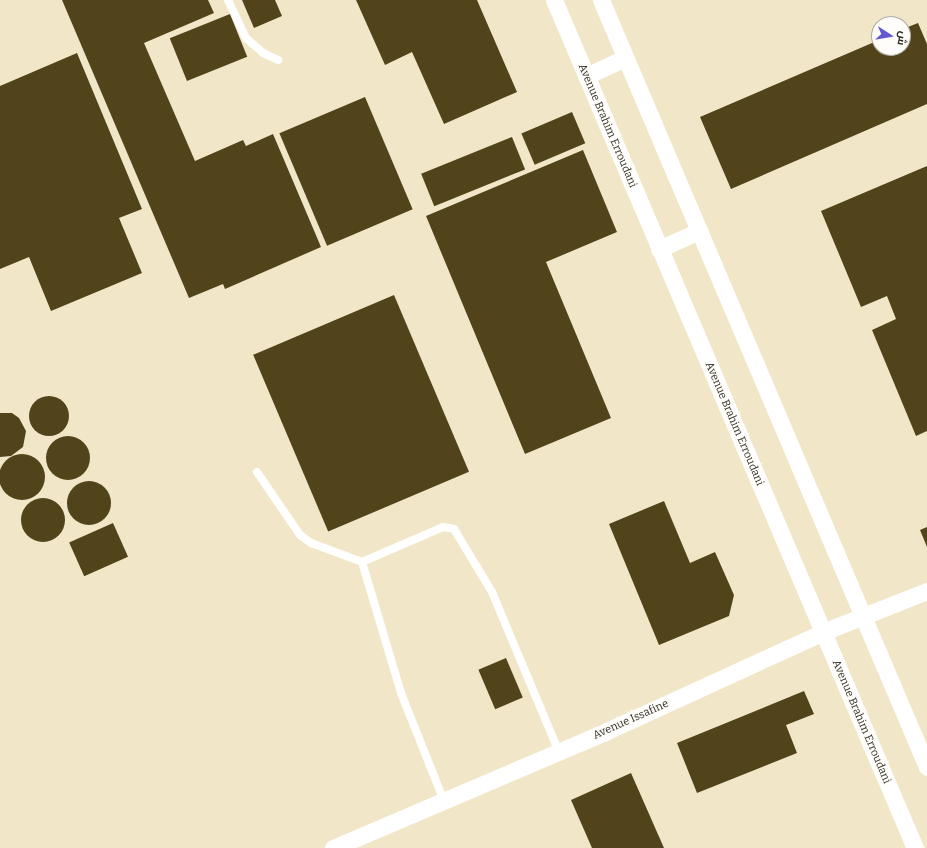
<!DOCTYPE html>
<meta charset="utf-8">
<style>
body{margin:0}
#map{position:relative;width:927px;height:848px;overflow:hidden;background:#f8f0d9;font-family:Bitter,Cairo,serif}
div>[style]{position:absolute}
[style*='--x']{left:calc(var(--x)*1px);top:calc(var(--y)*1px);width:calc(var(--w)*1px);rotate:calc(var(--a)*1deg)}
.built>*{inset:0;background:#f1e7c8}
.building>*{inset:0;background:#52441a;transform-origin:0 0}
.round{border-radius:50%}
.service>*{height:8px;margin:-4px;padding:0 4px;transform-origin:4px;border-radius:4px;background:#fff}
.minor>*{height:17px;margin:-8.5px;padding:0 8.5px;transform-origin:8.5px;border-radius:8.5px;background:#fff}
span{translate:-50% -50%;white-space:nowrap;text-align:center;line-height:1.15;-webkit-text-stroke:4px #fffdf9;paint-order:stroke}
.street-label{font-size:11px;color:#333028}
.north{position:absolute;left:871px;top:16px;width:40px;height:40px;box-sizing:border-box;background:#fffdf9;border:1px solid #adaba5;border-radius:50%;rotate:102deg;font-size:11px;font-weight:700;line-height:16px;text-align:center;color:#333028}
.north::after{content:'';display:block;margin:auto;width:14px;height:18px;background:#6458d2;clip-path:polygon(50% 0,100% 100%,50% 72%,0 100%)}
</style>
<div id="map">
<div class="built">
<div style="clip-path:polygon(evenodd,0 0,927px 0,927px 848px,0 848px,0 0,879px 24px,903px 24px,903px 48px,879px 48px,879px 24px)"></div>
</div>
<div class="building">
<div style="clip-path:polygon(62px 0,208px 0,214px 13px,144px 43px,195px 161px,243px 140px,246px 146px,273px 134px,321px 247px,225px 289px,223px 284px,189px 298px)"></div>
<div style="clip-path:polygon(242px 0,275px 0,282px 16px,254px 28px)"></div>
<div style="clip-path:polygon(356px 0,477px 0,517px 92px,444px 124px,412px 52px,385px 65px)"></div>
<div style="left:230px;top:14px;width:46px;height:65px;rotate:68deg"></div>
<div style="clip-path:polygon(918px 23px,927px 44px,927px 104px,731px 189px,700px 117px,879px 40px,879px 48px,903px 48px,903px 29px)"></div>
<div style="clip-path:polygon(77px 53px,142px 209px,119px 218px,142px 273px,51px 311px,29px 257px,0 269px,0 86px)"></div>
<div style="left:365px;top:97px;width:122px;height:93px;rotate:67deg"></div>
<div style="left:572px;top:112px;width:34px;height:55px;rotate:67deg"></div>
<div style="left:512px;top:137px;width:35px;height:98px;rotate:68deg"></div>
<div style="clip-path:polygon(583px 150px,617px 232px,546px 262px,611px 418px,525px 454px,426px 216px)"></div>
<div style="clip-path:polygon(927px 166px,927px 431px,916px 436px,872px 330px,896px 319px,887px 296px,861px 307px,821px 211px)"></div>
<div style="left:394px;top:295px;width:192px;height:153px;rotate:67deg"></div>
<div class="round" style="left:29px;top:396px;width:40px;height:40px"></div>
<div style="clip-path:polygon(0 413px,12px 413px,19px 418px,26px 431px,23px 447px,11px 456px,0 457px)"></div>
<div class="round" style="left:46px;top:436px;width:44px;height:44px"></div>
<div class="round" style="left:-1px;top:454px;width:46px;height:46px"></div>
<div class="round" style="left:67px;top:481px;width:44px;height:44px"></div>
<div class="round" style="left:21px;top:498px;width:44px;height:44px"></div>
<div style="clip-path:polygon(664px 501px,690px 563px,715px 552px,734px 595px,729px 616px,659px 645px,609px 524px)"></div>
<div style="left:113px;top:523px;width:37px;height:48px;rotate:66deg"></div>
<div style="clip-path:polygon(927px 527px,927px 547px,920px 530px)"></div>
<div style="left:506px;top:658px;width:43px;height:30px;rotate:67deg"></div>
<div style="clip-path:polygon(804px 691px,814px 714px,786px 725px,797px 753px,697px 793px,677px 743px)"></div>
<div style="clip-path:polygon(631px 773px,664px 848px,592px 848px,571px 800px)"></div>
</div>
<div class="service">
<div style="--x:228;--y:0;--w:42;--a:64.7"></div>
<div style="--x:246;--y:38;--w:23;--a:41"></div>
<div style="--x:263;--y:53;--w:17;--a:25"></div>
<div style="--x:257;--y:472;--w:76;--a:55.7"></div>
<div style="--x:300;--y:535;--w:14;--a:36"></div>
<div style="--x:311;--y:543;--w:54;--a:20.4"></div>
<div style="--x:362;--y:562;--w:137;--a:73.4"></div>
<div style="--x:401;--y:693;--w:116;--a:68.3"></div>
<div style="--x:362;--y:562;--w:88;--a:-23.4"></div>
<div style="--x:443;--y:527;--w:11;--a:10"></div>
<div style="--x:454;--y:529;--w:74;--a:58.9"></div>
<div style="--x:492;--y:592;--w:173;--a:67.3"></div>
</div>
<div class="minor">
<div style="--x:554;--y:0;--w:922;--a:66.94"></div>
<div style="--x:601;--y:0;--w:833;--a:66.97"></div>
<div style="--x:586;--y:76;--w:43;--a:-24.8"></div>
<div style="--x:659;--y:249;--w:44;--a:-24.2"></div>
<div style="--x:333;--y:848;--w:298;--a:-23.1"></div>
<div style="--x:607;--y:731;--w:238;--a:-24.6"></div>
<div style="--x:823;--y:632;--w:112;--a:-21.5"></div>
</div>
<div class="street-label">
<span style="left:607px;top:126px;rotate:67deg">Avenue Brahim Erroudani</span>
<span style="left:734px;top:424px;rotate:67deg">Avenue Brahim Erroudani</span>
<span style="left:631px;top:720px;rotate:-24deg">Avenue Issafine</span>
<span style="left:861px;top:722px;rotate:67deg">Avenue Brahim Erroudani</span>
</div>
<div class="north">ش</div>
</div>
